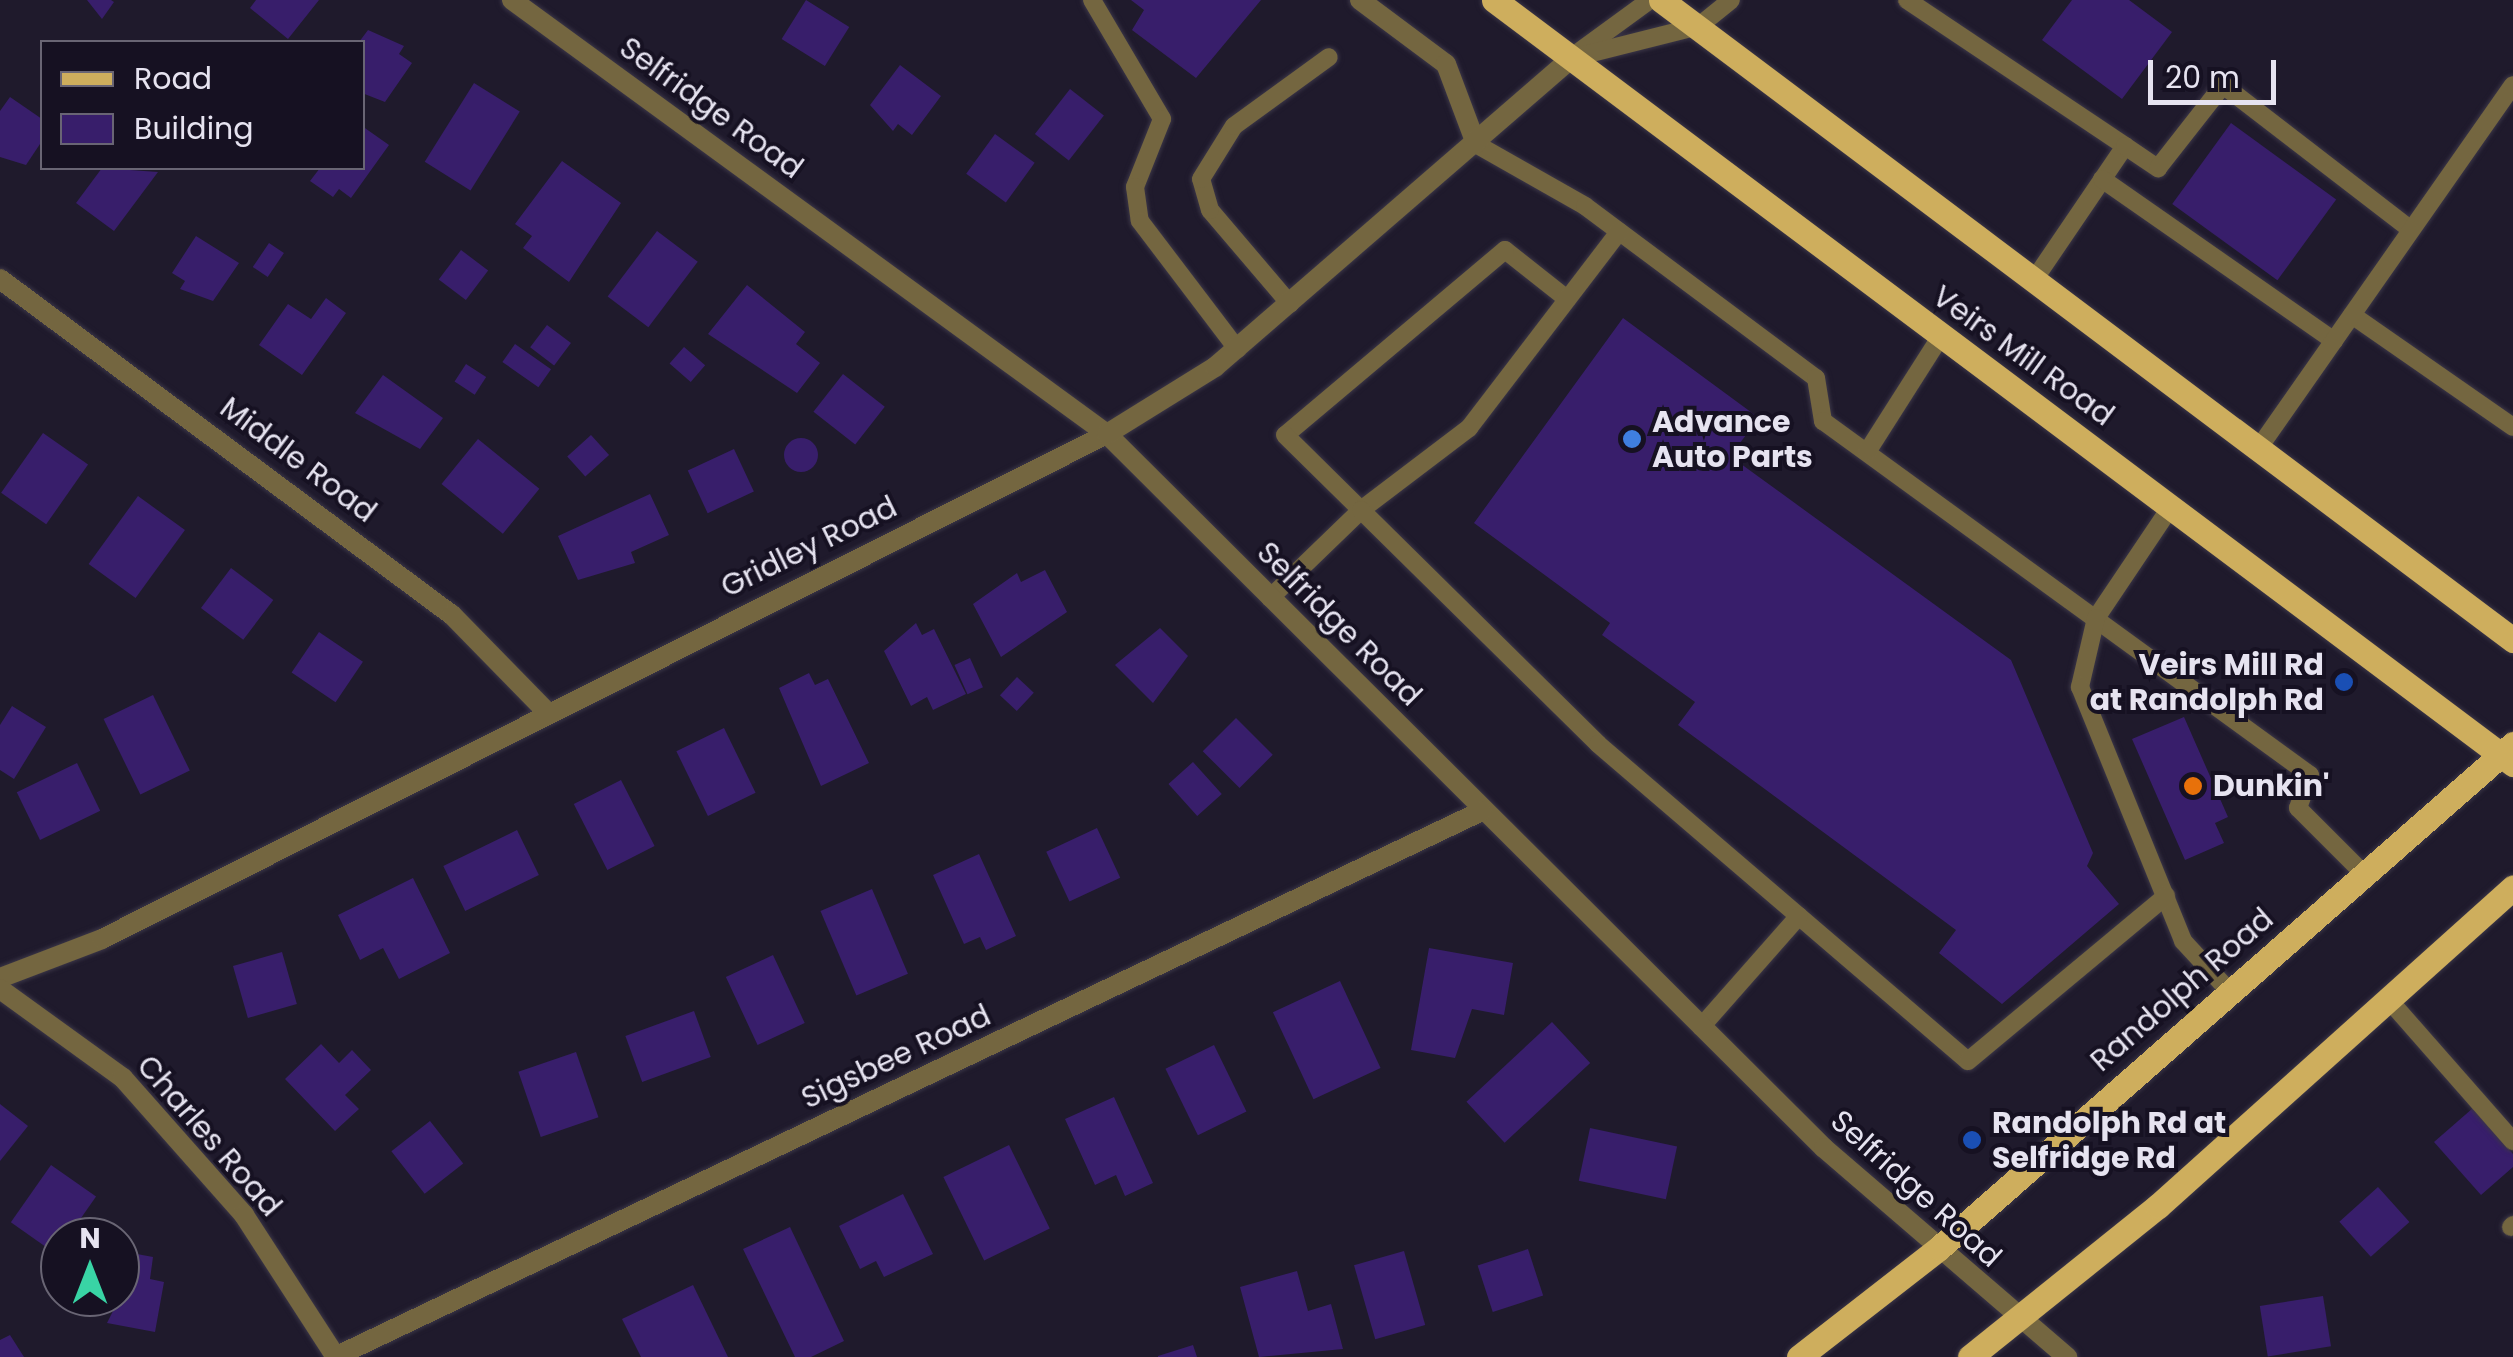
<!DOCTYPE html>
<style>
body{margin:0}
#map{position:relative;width:2513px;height:1357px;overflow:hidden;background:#1f1a2c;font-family:Poppins,sans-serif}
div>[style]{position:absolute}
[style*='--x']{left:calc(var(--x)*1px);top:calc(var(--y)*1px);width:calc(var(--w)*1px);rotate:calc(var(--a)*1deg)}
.building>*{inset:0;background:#381e6b;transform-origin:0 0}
.round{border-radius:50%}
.roads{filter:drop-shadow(0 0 2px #3b3647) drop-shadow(0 0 2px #3b3647)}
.service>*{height:18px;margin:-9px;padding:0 9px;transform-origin:9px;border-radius:9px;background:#746640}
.minor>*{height:20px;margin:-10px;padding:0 10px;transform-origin:10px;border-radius:10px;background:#746640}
.primary>*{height:25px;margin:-12.5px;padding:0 12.5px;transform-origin:12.5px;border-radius:12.5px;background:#ceae5d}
.dots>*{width:28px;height:28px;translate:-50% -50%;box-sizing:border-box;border:5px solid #161122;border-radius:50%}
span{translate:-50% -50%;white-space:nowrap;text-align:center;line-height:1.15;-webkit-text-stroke:8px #161122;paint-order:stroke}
.street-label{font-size:30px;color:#e6e3f0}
.poi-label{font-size:30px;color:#e6e3f0;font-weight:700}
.left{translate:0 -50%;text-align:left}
.right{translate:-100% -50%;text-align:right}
.legend{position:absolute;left:40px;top:40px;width:325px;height:130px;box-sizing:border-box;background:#161122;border:2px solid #696574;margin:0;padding:12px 18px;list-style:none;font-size:30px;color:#e6e3f0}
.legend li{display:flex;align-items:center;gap:20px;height:50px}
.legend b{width:50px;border:2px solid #696574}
.north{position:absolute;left:40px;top:1217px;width:100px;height:100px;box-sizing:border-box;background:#161122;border:2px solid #696574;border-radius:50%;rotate:0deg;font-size:28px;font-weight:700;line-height:40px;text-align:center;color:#e6e3f0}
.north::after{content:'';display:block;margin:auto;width:35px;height:45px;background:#39d4a5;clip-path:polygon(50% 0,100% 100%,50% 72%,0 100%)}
.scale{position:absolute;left:2148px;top:60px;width:128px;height:45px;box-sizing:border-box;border:5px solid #e6e3f0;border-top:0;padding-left:12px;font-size:30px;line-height:35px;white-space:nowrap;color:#e6e3f0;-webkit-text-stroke:8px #161122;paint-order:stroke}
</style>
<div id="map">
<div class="building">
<div style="clip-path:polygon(87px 0,111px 0,114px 2px,102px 19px)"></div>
<div style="clip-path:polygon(256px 0,319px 0,288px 39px,250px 8px)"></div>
<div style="left:806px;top:0;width:51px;height:46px;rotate:32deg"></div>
<div style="clip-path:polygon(1131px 0,1261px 0,1196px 78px,1132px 30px,1144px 10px)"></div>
<div style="clip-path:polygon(2072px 0,2129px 0,2172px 32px,2122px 99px,2042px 40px)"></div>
<div style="clip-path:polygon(368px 30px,404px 46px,399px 54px,412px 63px,385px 102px,362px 93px,359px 42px)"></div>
<div style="clip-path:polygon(900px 65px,941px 96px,912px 135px,898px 124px,893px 131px,870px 105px)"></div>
<div style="left:474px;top:83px;width:54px;height:93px;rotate:32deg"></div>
<div style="left:1070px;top:89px;width:43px;height:57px;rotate:38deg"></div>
<div style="clip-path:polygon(10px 97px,42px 119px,42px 141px,26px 165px,0 157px,0 111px)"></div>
<div style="left:2231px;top:123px;width:130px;height:100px;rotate:36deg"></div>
<div style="clip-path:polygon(362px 126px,389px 145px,351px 198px,339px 189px,333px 197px,310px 181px,320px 168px,362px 168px)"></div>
<div style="left:995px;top:134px;width:49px;height:49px;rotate:36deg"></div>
<div style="clip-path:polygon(562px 161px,621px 203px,569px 282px,523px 248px,532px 236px,515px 224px)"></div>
<div style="clip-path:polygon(102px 168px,158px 172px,114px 231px,76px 203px)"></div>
<div style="left:657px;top:231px;width:51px;height:82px;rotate:37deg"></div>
<div style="clip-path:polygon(196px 236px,239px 263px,213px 301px,180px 289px,185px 281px,172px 273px)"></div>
<div style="left:269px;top:243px;width:18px;height:29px;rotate:34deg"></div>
<div style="left:461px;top:250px;width:34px;height:37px;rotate:37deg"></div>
<div style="clip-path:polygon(747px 285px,805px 332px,796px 344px,820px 363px,797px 393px,708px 334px)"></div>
<div style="clip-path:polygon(326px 298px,346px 313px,302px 375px,259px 345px,288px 304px,311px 319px)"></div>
<div style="clip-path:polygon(1623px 318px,1759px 418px,1730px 456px,2011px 660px,2093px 853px,2087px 866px,2119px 904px,2002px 1004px,1939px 953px,1956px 930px,1678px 725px,1695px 702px,1602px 635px,1610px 623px,1474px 523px)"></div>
<div style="left:547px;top:325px;width:30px;height:28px;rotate:37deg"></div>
<div style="left:515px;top:344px;width:44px;height:22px;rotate:35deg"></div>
<div style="left:684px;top:347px;width:28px;height:22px;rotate:41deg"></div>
<div style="left:466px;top:364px;width:24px;height:21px;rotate:33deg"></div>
<div style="left:843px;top:374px;width:53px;height:48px;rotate:38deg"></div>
<div style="clip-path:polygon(383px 375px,443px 418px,420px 449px,355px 413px)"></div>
<div style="left:43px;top:433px;width:55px;height:73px;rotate:35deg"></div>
<div style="left:591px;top:435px;width:27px;height:32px;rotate:48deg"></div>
<div class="round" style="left:784px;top:438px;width:34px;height:34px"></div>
<div style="left:478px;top:439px;width:79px;height:58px;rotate:39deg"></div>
<div style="left:734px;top:449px;width:47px;height:51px;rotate:65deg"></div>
<div style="clip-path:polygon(650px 494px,669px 535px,631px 552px,635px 563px,578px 580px,558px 536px)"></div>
<div style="left:138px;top:496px;width:58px;height:84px;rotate:36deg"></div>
<div style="left:231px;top:568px;width:53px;height:50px;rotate:37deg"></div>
<div style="clip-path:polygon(1045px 570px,1067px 612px,1001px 657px,973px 604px,1017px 573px,1021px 582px)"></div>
<div style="clip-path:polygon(916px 623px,922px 635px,934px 629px,966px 694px,933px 710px,927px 697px,911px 706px,884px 651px)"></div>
<div style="clip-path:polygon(1160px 628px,1188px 656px,1153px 703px,1115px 665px)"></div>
<div style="left:319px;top:632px;width:53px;height:49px;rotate:34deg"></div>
<div style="left:970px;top:658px;width:32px;height:17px;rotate:66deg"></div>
<div style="clip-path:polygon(809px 673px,815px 685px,828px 679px,869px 763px,821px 786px,779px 688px)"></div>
<div style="left:1017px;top:677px;width:23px;height:25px;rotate:43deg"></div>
<div style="left:153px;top:695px;width:84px;height:55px;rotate:64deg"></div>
<div style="clip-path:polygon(12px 706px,46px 727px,14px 779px,0 770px,0 725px)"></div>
<div style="clip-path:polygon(2184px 717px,2228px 817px,2215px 823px,2224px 843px,2185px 860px,2132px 739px)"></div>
<div style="left:1236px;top:718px;width:52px;height:47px;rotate:45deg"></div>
<div style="left:724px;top:728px;width:72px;height:53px;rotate:64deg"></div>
<div style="left:1193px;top:762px;width:43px;height:33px;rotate:48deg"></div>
<div style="left:77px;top:763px;width:53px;height:67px;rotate:64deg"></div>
<div style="left:621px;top:780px;width:74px;height:53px;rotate:63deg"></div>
<div style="left:1097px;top:828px;width:55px;height:56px;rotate:65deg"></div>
<div style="left:517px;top:830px;width:50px;height:82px;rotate:64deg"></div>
<div style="clip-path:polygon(979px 854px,1016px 936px,986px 950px,980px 937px,964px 944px,933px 875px)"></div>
<div style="clip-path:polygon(413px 878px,450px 953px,399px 979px,383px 948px,360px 960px,338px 915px)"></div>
<div style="left:872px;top:889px;width:92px;height:56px;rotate:67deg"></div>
<div style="clip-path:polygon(1429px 948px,1513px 963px,1504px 1015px,1472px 1009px,1455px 1058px,1411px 1050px)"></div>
<div style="left:282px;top:952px;width:54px;height:51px;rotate:74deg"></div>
<div style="left:773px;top:955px;width:75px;height:52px;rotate:65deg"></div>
<div style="left:1340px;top:981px;width:96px;height:74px;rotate:65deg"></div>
<div style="left:694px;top:1011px;width:49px;height:73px;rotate:70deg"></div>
<div style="left:1552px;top:1022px;width:56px;height:117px;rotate:47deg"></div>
<div style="clip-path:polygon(321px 1044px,339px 1063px,352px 1050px,371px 1070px,345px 1095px,359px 1109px,335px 1131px,285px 1079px)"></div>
<div style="left:1214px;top:1045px;width:74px;height:54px;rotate:64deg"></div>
<div style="left:576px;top:1052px;width:69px;height:61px;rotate:71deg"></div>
<div style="clip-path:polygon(1114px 1097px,1153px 1183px,1125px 1196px,1116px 1175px,1095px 1185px,1065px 1119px)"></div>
<div style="clip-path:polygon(0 1104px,28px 1126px,0 1161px)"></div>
<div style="clip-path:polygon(2473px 1108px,2513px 1154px,2513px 1167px,2481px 1195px,2434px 1142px)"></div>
<div style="left:430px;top:1121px;width:54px;height:49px;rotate:52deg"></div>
<div style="left:1590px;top:1128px;width:89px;height:54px;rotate:12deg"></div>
<div style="left:1009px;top:1145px;width:93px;height:73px;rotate:64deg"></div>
<div style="left:51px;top:1165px;width:55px;height:70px;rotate:35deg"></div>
<div style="left:2378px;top:1187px;width:47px;height:52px;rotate:48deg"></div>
<div style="clip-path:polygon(903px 1194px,933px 1254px,884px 1277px,876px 1261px,860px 1269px,839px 1226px)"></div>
<div style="clip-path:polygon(790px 1227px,844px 1341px,811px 1357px,795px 1357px,743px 1249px)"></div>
<div style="left:1528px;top:1249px;width:49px;height:53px;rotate:72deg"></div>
<div style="clip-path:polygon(121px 1251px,153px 1257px,150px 1279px,164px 1282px,155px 1332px,107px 1323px,120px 1297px)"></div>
<div style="left:1404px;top:1251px;width:77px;height:52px;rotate:74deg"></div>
<div style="clip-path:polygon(1297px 1271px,1308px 1311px,1331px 1304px,1343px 1349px,1259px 1357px,1240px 1287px)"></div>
<div style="clip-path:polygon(693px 1285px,728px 1357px,641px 1357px,622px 1319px)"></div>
<div style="left:2323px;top:1296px;width:51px;height:64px;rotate:81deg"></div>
<div style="clip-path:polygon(10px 1335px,24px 1357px,0 1357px,0 1340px)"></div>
<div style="clip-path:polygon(1193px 1345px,1197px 1357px,1158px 1357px,1158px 1356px)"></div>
</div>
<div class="roads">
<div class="service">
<div style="--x:1092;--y:0;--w:138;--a:59.5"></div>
<div style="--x:1162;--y:119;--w:73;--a:111.7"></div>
<div style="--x:1135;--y:187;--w:34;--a:82"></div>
<div style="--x:1140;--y:221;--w:161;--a:52.8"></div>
<div style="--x:1907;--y:0;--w:262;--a:33.8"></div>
<div style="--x:2125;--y:146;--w:162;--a:124.2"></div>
<div style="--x:1580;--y:51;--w:87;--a:-36.1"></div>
<div style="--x:1572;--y:58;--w:131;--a:-14.1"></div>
<div style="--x:1699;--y:26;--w:41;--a:-39.1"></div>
<div style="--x:1476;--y:144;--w:125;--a:29.6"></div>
<div style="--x:1585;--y:206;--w:288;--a:36.7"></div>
<div style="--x:1816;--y:378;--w:44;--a:80.8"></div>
<div style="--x:1823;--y:421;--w:602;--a:36.01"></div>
<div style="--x:2310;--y:775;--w:35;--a:110"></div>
<div style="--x:2298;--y:808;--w:93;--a:45"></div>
<div style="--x:2125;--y:146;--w:40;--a:34"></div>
<div style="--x:2158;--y:168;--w:105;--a:-51.9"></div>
<div style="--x:2223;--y:85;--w:237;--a:37.6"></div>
<div style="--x:2102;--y:179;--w:283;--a:34.9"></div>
<div style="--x:1567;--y:299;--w:79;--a:-141.7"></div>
<div style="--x:1505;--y:250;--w:287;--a:139.9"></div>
<div style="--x:1285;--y:435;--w:107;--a:44.6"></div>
<div style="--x:1361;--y:510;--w:136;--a:-37.2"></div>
<div style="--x:1469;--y:428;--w:247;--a:-52.6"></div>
<div style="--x:1290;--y:304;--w:123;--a:-130.4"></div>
<div style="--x:1210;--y:210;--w:32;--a:-106"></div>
<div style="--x:1201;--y:179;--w:62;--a:-58.1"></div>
<div style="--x:1234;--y:126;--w:117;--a:-36"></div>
<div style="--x:2352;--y:315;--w:196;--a:34.8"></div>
<div style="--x:2258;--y:449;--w:444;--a:-55"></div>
<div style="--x:1867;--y:452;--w:138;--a:-57.5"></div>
<div style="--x:2172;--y:505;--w:136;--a:123.9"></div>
<div style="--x:2096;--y:618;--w:71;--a:103.1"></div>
<div style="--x:2080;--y:687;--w:274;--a:67.9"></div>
<div style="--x:2183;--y:941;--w:69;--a:47.3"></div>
<div style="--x:1270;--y:598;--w:127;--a:-44"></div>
<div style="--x:1361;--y:510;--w:333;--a:44.6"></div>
<div style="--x:1598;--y:744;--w:487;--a:40.6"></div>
<div style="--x:1968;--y:1061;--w:258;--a:-39.8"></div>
<div style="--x:2389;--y:1000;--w:188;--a:48.7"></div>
<div style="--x:1701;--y:1027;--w:148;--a:-48.6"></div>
<div style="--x:2511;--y:1227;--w:3;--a:-45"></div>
</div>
<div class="minor">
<div style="--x:512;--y:0;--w:736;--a:36.11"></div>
<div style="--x:1107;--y:434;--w:1012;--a:44.88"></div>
<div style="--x:1824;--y:1148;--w:321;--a:40.7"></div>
<div style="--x:1360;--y:0;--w:107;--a:36.7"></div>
<div style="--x:1446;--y:64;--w:85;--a:69.4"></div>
<div style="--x:0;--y:279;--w:563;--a:36.63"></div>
<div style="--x:452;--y:615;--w:132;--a:45.6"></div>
<div style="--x:0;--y:978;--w:109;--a:-20.9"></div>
<div style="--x:102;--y:939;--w:1125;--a:-26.68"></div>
<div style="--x:1107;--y:434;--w:127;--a:-31.8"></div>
<div style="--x:1215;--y:367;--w:472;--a:-40.9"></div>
<div style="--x:0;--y:989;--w:152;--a:35.9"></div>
<div style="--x:123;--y:1078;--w:183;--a:48.5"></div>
<div style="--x:244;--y:1215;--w:169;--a:57.1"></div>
<div style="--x:335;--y:1357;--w:1270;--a:-25.46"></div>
</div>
<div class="primary">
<div style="--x:1494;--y:0;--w:1274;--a:36.86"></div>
<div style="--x:1661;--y:0;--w:1066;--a:36.91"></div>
<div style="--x:1799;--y:1357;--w:177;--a:-37.9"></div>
<div style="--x:1939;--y:1248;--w:764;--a:-41.28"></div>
<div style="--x:1970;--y:1357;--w:241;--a:-38.8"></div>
<div style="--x:2158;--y:1206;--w:477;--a:-41.9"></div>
</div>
</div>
<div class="dots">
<div style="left:1632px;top:439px;background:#3f7fe0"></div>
<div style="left:2344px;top:682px;background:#1a4fb4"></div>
<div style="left:2193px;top:786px;background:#e8710a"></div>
<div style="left:1972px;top:1140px;background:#1a4fb4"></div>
</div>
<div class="street-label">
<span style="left:711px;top:108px;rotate:36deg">Selfridge Road</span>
<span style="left:2023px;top:356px;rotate:36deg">Veirs Mill Road</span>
<span style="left:298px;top:460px;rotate:37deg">Middle Road</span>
<span style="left:809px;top:547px;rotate:-26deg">Gridley Road</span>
<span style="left:1339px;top:624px;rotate:45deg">Selfridge Road</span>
<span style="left:2182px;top:990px;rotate:-41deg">Randolph Road</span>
<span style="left:896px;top:1057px;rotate:-25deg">Sigsbee Road</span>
<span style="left:209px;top:1136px;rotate:49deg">Charles Road</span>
<span style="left:1916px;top:1189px;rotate:42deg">Selfridge Road</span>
</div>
<div class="poi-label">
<span class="left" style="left:1652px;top:439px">Advance<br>Auto Parts</span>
<span class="right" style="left:2324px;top:682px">Veirs Mill Rd<br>at Randolph Rd</span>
<span class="left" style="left:2213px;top:786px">Dunkin'</span>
<span class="left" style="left:1992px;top:1140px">Randolph Rd at<br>Selfridge Rd</span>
</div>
<ul class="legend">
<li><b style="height:12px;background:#ceae5d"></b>Road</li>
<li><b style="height:28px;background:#381e6b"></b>Building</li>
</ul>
<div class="north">N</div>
<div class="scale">20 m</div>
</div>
